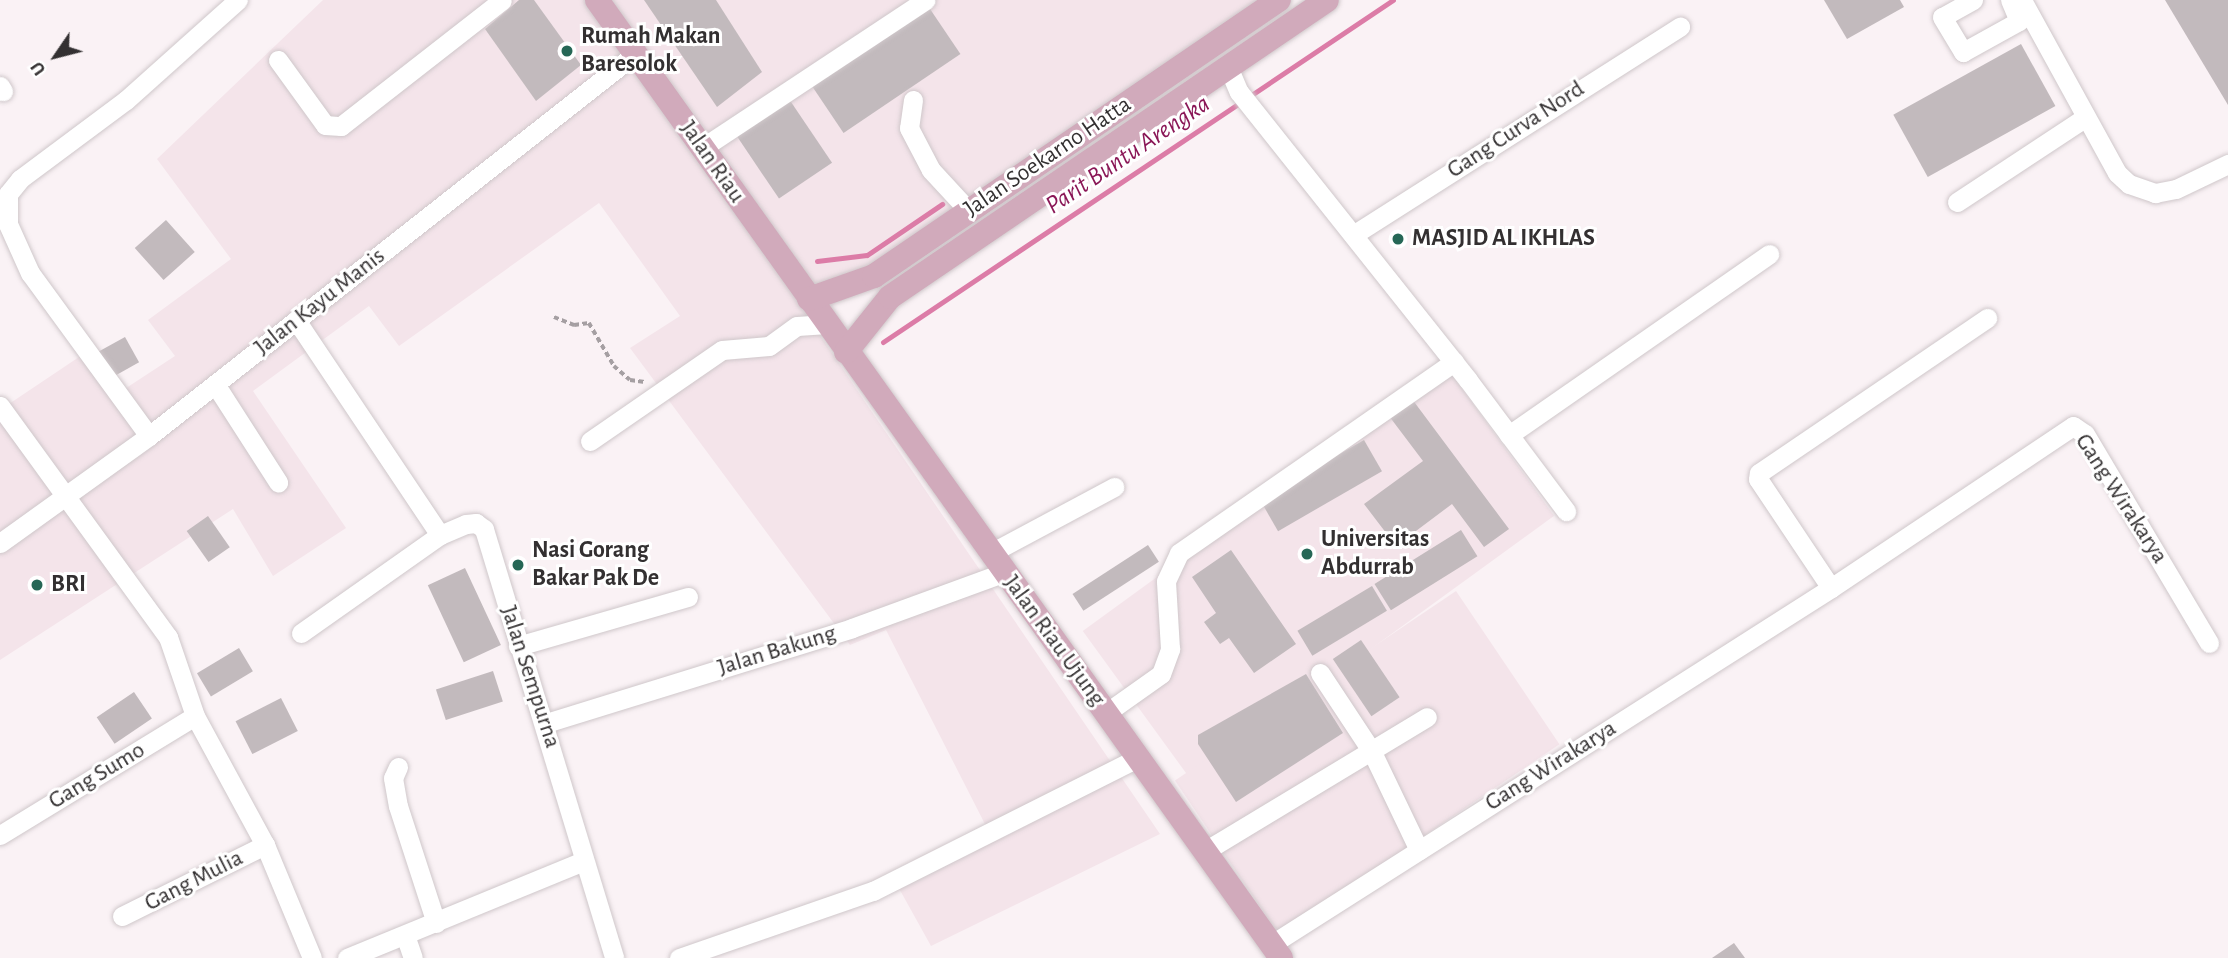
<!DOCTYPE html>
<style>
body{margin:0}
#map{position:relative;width:2228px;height:958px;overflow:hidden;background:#faf2f5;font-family:"Alegreya Sans",sans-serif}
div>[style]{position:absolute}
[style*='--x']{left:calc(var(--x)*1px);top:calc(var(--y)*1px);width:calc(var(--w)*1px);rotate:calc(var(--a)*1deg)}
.built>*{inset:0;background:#f4e4ea;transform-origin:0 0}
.stream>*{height:5px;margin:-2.5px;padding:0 2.5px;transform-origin:2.5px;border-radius:2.5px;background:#dc7ca7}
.building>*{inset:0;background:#c2babd;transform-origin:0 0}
.path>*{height:3.5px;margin-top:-1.75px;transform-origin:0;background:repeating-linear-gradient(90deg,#a59fa2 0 5px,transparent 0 8.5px)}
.roads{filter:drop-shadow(0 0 2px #cfc7ca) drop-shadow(0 0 2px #cfc7ca)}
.minor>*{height:19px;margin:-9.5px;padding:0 9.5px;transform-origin:9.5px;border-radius:9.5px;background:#fff}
.major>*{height:24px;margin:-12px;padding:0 12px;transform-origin:12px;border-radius:12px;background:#d1aabb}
.dots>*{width:19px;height:19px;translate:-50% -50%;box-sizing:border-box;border:4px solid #fff;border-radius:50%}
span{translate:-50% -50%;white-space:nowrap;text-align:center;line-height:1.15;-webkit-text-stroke:6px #fff;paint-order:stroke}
.poi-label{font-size:24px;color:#333031;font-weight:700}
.left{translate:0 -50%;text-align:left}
.street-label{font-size:24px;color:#333031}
.water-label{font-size:26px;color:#8a1757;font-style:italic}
.north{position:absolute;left:21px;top:21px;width:70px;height:70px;-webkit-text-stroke:5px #fff;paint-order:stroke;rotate:235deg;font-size:19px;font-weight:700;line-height:28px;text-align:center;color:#333031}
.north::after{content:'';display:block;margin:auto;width:24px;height:32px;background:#333031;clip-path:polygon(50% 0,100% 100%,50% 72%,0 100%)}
</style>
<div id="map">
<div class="built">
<div style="clip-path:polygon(323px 0,1273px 0,810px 321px,1160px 834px,931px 946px,896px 883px,988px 830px,886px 630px,850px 645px,630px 348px,680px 316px,599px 203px,399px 346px,369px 306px,253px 391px,346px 528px,273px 576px,233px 509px,0 660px,0 410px,82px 355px,114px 396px,175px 356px,148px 320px,231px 259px,157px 159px)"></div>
<div style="left:1446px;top:367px;width:184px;height:449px;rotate:54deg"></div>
<div style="left:1456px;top:591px;width:185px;height:339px;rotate:56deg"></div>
</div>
<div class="stream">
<div style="--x:817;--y:261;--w:50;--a:-6.8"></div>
<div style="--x:867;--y:255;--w:91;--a:-34.2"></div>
<div style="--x:883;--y:342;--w:614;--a:-33.85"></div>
</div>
<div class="building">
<div style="clip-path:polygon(519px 0,534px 0,581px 65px,536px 101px,485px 29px)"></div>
<div style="clip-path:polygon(644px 0,716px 0,762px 72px,717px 107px)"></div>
<div style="clip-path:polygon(1824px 0,1900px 0,1904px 7px,1847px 39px)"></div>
<div style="clip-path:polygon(2165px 0,2228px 0,2228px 105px)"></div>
<div style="left:928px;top:6px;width:58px;height:141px;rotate:56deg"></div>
<div style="left:2021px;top:44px;width:71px;height:146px;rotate:61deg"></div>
<div style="left:789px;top:99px;width:77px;height:64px;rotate:56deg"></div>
<div style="left:166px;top:220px;width:43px;height:42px;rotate:48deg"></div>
<div style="left:125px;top:337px;width:29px;height:30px;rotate:61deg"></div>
<div style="clip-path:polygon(1412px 399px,1509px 529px,1484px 547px,1452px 504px,1396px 546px,1364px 504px,1423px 461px,1389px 416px)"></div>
<div style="left:1364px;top:440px;width:36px;height:120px;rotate:60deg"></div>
<div style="left:208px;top:516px;width:38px;height:26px;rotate:55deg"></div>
<div style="left:1461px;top:530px;width:31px;height:102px;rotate:58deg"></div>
<div style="left:1148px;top:545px;width:20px;height:90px;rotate:57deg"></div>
<div style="clip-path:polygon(1231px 550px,1296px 644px,1254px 673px,1229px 638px,1220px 644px,1204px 622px,1216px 613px,1192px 577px)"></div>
<div style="left:465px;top:568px;width:85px;height:41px;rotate:65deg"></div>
<div style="left:1372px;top:586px;width:29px;height:87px;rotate:59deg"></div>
<div style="left:1361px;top:640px;width:69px;height:34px;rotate:56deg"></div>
<div style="left:239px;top:648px;width:27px;height:49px;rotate:59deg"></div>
<div style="left:493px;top:671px;width:32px;height:60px;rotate:72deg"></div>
<div style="clip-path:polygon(1306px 674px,1343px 733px,1236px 802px,1198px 744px,1198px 735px)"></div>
<div style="left:134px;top:692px;width:32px;height:45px;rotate:56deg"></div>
<div style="left:281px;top:698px;width:37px;height:51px;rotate:63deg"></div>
<div style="clip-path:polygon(1734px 943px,1745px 958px,1712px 958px)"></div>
</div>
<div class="path">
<div style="--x:554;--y:317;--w:22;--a:22"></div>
<div style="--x:574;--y:325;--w:15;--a:-8"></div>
<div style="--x:589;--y:323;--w:50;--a:59.8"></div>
<div style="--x:614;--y:366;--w:21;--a:41"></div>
<div style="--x:630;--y:380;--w:15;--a:8"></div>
</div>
<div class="roads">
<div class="minor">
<div style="--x:1973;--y:0;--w:35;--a:151"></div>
<div style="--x:1942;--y:17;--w:41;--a:59"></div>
<div style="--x:1963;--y:52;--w:64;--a:-29"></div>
<div style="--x:2019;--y:21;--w:23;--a:-113"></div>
<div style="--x:2022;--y:0;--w:197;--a:61.2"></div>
<div style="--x:2117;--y:173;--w:16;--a:43"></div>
<div style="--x:2129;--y:184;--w:28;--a:19"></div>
<div style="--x:2155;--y:193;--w:21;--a:-11"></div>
<div style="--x:2176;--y:189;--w:58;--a:-25.7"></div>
<div style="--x:278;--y:60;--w:80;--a:54.1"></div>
<div style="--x:325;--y:125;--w:16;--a:4"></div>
<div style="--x:341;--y:126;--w:204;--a:-38"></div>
<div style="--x:1229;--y:69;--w:25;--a:67"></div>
<div style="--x:1239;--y:92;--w:368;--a:51.5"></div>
<div style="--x:1468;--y:380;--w:164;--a:53.2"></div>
<div style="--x:0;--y:86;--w:6;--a:59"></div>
<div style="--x:913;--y:100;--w:28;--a:98"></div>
<div style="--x:909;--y:128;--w:47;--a:62.4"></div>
<div style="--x:931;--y:170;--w:56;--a:47.2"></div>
<div style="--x:702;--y:148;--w:268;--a:-33.5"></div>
<div style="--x:1957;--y:202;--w:154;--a:-33.4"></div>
<div style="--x:1353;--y:235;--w:388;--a:-32.5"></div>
<div style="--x:296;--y:320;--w:259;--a:56.2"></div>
<div style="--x:440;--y:535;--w:28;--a:-23"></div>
<div style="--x:466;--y:524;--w:10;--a:-6"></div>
<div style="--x:476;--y:523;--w:10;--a:37"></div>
<div style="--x:484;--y:529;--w:448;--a:73.1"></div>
<div style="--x:215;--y:384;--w:117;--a:57.3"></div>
<div style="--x:0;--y:406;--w:286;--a:54"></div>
<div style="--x:168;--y:637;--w:83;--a:71.1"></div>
<div style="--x:195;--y:716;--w:147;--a:61.5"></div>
<div style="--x:265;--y:845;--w:122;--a:67.4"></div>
<div style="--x:1509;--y:435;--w:317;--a:-34.8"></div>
<div style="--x:149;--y:436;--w:202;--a:-126.1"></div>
<div style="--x:30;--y:273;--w:54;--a:-114.2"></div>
<div style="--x:8;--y:224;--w:30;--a:-90"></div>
<div style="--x:8;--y:194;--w:19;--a:-51"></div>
<div style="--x:20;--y:179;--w:132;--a:-36.7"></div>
<div style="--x:126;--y:100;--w:150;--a:-41.8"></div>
<div style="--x:590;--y:441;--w:160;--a:-34.6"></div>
<div style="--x:722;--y:350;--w:47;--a:-4.9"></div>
<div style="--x:769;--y:346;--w:34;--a:-36"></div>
<div style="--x:797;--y:326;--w:30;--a:-4"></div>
<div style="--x:0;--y:543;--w:183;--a:-35.7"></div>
<div style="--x:149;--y:436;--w:618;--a:-38.17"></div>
<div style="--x:991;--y:553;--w:140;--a:-28.2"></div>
<div style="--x:1831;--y:588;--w:131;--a:-123.8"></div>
<div style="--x:1758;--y:479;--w:6;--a:-81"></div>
<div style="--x:1759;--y:473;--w:276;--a:-34.2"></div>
<div style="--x:301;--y:633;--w:170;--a:-35.2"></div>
<div style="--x:518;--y:646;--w:177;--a:-16.1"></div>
<div style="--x:1320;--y:673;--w:95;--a:56.6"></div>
<div style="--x:1372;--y:752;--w:109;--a:64.4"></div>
<div style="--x:1106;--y:713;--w:67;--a:-35.3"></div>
<div style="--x:1161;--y:674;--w:27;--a:-70"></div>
<div style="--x:1170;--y:649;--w:68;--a:-93.4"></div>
<div style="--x:1166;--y:581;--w:31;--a:-65"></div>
<div style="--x:1179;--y:553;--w:335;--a:-34.8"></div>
<div style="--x:546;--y:723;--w:320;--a:-17.2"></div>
<div style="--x:852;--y:628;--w:163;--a:-20.1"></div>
<div style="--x:398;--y:767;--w:12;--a:114"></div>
<div style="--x:393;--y:778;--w:28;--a:80"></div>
<div style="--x:398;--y:806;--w:123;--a:72"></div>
<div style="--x:0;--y:835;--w:228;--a:-31.4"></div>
<div style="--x:1205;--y:851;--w:259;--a:-31.1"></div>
<div style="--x:122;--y:916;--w:160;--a:-26.4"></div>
<div style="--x:405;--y:935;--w:24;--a:71"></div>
<div style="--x:1272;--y:944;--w:663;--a:-32.49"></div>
<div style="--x:1831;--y:588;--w:291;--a:-33.8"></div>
<div style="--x:2073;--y:426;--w:14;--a:34"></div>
<div style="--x:2085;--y:434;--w:243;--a:59.3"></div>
<div style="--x:347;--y:958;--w:255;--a:-22.3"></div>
<div style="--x:679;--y:958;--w:205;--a:-19.1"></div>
<div style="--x:873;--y:891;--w:297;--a:-26.7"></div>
</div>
<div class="major">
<div style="--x:597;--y:0;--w:1177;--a:54.47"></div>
<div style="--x:809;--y:299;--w:69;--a:-19.5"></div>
<div style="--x:874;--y:276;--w:490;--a:-34.3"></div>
<div style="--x:846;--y:352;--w:70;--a:-51.3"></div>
<div style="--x:890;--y:297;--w:528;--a:-34.2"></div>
</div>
</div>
<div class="dots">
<div style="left:567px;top:51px;background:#266756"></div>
<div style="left:1398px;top:239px;background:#266756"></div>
<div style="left:1307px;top:554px;background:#266756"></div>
<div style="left:518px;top:565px;background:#266756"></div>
<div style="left:37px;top:585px;background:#266756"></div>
</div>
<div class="poi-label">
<span class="left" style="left:581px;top:51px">Rumah Makan<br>Baresolok</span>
<span class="left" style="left:1412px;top:239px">MASJID AL IKHLAS</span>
<span class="left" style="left:1321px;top:554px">Universitas<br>Abdurrab</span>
<span class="left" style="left:532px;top:565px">Nasi Gorang<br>Bakar Pak De</span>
<span class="left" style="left:51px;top:585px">BRI</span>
</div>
<div class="street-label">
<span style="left:1516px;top:130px;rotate:-33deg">Gang Curva Nord</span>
<span style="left:1048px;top:157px;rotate:-34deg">Jalan Soekarno Hatta</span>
<span style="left:712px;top:162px;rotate:55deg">Jalan Riau</span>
<span style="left:320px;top:302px;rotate:-38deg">Jalan Kayu Manis</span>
<span style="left:2121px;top:499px;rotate:57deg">Gang Wirakarya</span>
<span style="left:1054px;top:641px;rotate:54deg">Jalan Riau Ujung</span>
<span style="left:777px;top:651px;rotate:-17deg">Jalan Bakung</span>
<span style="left:530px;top:677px;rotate:72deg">Jalan Sempurna</span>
<span style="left:1551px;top:766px;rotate:-32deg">Gang Wirakarya</span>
<span style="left:97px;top:776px;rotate:-31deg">Gang Sumo</span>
<span style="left:194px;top:881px;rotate:-27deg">Gang Mulia</span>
</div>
<div class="water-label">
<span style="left:1128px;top:155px;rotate:-34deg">Parit Buntu Arengka</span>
</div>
<div class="north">U</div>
</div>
